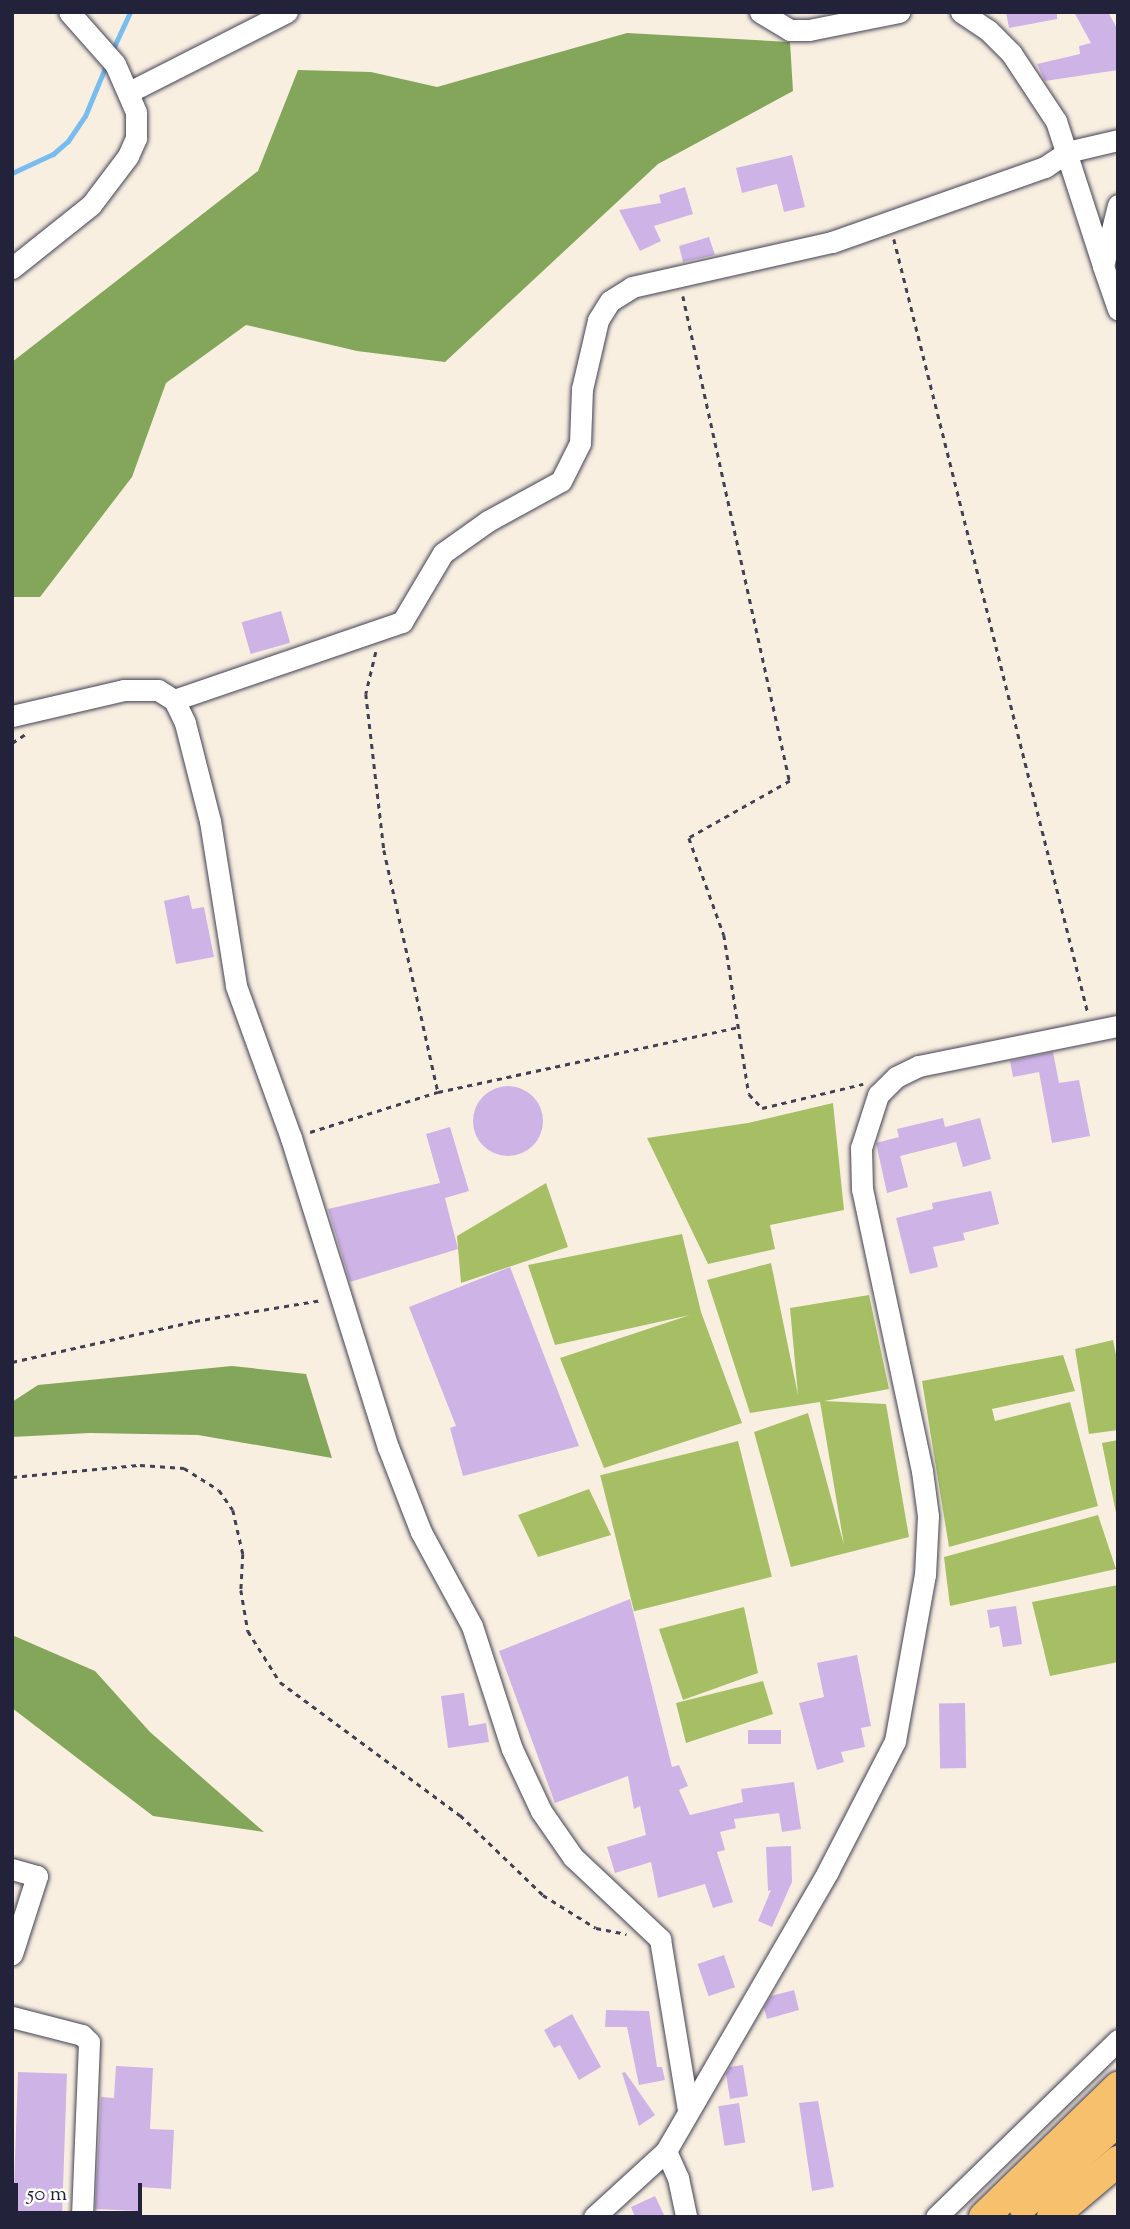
<!DOCTYPE html>
<style>
body{margin:0}
#map{position:relative;width:1130px;height:2229px;overflow:hidden;background:#f9efe1;font-family:"Sorts Mill Goudy",serif}
div>[style]{position:absolute}
[style*='--x']{left:calc(var(--x)*1px);top:calc(var(--y)*1px);width:calc(var(--w)*1px);rotate:calc(var(--a)*1deg)}
.green>*{inset:0;background:#a6bf65;transform-origin:0 0}
.forest>*{inset:0;background:#84a65a}
.stream>*{height:5px;margin:-2.5px;padding:0 2.5px;transform-origin:2.5px;border-radius:2.5px;background:#78bdee}
.building>*{inset:0;background:#ceb3e6;transform-origin:0 0}
.round{border-radius:50%}
.path>*{height:2.5px;margin-top:-1.25px;transform-origin:0;background:repeating-linear-gradient(90deg,#424154 0 5px,transparent 0 10px)}
.roads{filter:drop-shadow(0 0 2px #424154) drop-shadow(0 0 2px #424154)}
.minor>*{height:21px;margin:-10.5px;padding:0 10.5px;transform-origin:10.5px;border-radius:10.5px;background:#fff}
.highway>*{height:30px;margin:-15px;padding:0 15px;transform-origin:15px;border-radius:15px;background:#f7c06c}
span{translate:-50% -50%;white-space:nowrap;text-align:center;line-height:1.15;-webkit-text-stroke:5px #fff;paint-order:stroke}
.frame{position:absolute;inset:0;border:14px solid #22223b;pointer-events:none}
.scale{position:absolute;left:14px;top:2183px;width:128px;height:32px;box-sizing:border-box;border:4px solid #22223b;border-top:0;padding-left:9px;font-size:21px;line-height:24px;white-space:nowrap;color:#22223b;-webkit-text-stroke:5px #fff;paint-order:stroke}
</style>
<div id="map">
<div class="green">
<div style="clip-path:polygon(833px 1103px,844px 1210px,770px 1225px,775px 1249px,708px 1264px,647px 1138px,748px 1123px)"></div>
<div style="clip-path:polygon(546px 1183px,568px 1247px,461px 1283px,457px 1236px)"></div>
<div style="clip-path:polygon(682px 1234px,701px 1312px,742px 1423px,604px 1468px,560px 1358px,690px 1315px,555px 1345px,528px 1265px)"></div>
<div style="clip-path:polygon(771px 1263px,798px 1395px,790px 1308px,869px 1295px,889px 1389px,824px 1401px,886px 1404px,909px 1537px,791px 1567px,754px 1432px,808px 1413px,844px 1545px,820px 1402px,750px 1413px,707px 1280px)"></div>
<div style="clip-path:polygon(1113px 1340px,1118px 1365px,1118px 1430px,1089px 1434px,1075px 1349px)"></div>
<div style="clip-path:polygon(1063px 1355px,1075px 1391px,992px 1409px,995px 1421px,1070px 1402px,1098px 1506px,949px 1547px,922px 1381px)"></div>
<div style="clip-path:polygon(1118px 1440px,1118px 1523px,1102px 1443px)"></div>
<div style="left:738px;top:1441px;width:140px;height:142px;rotate:76deg"></div>
<div style="clip-path:polygon(589px 1489px,611px 1535px,538px 1557px,518px 1515px)"></div>
<div style="clip-path:polygon(1098px 1515px,1116px 1569px,950px 1606px,944px 1557px)"></div>
<div style="clip-path:polygon(1118px 1585px,1118px 1662px,1050px 1676px,1032px 1602px)"></div>
<div style="clip-path:polygon(744px 1607px,758px 1673px,683px 1700px,659px 1629px)"></div>
<div style="clip-path:polygon(763px 1681px,773px 1714px,686px 1743px,676px 1703px)"></div>
</div>
<div class="forest">
<div style="clip-path:polygon(627px 33px,790px 42px,793px 91px,658px 164px,445px 362px,357px 351px,246px 325px,166px 383px,132px 477px,40px 597px,12px 597px,12px 362px,258px 171px,298px 70px,371px 72px,437px 87px)"></div>
<div style="clip-path:polygon(232px 1366px,306px 1374px,332px 1458px,198px 1435px,90px 1433px,12px 1437px,12px 1402px,38px 1385px)"></div>
<div style="clip-path:polygon(12px 1635px,95px 1671px,150px 1732px,264px 1832px,153px 1816px,12px 1708px)"></div>
</div>
<div class="stream">
<div style="--x:112;--y:51;--w:43;--a:-65.2"></div>
<div style="--x:12;--y:173;--w:45;--a:-24.9"></div>
<div style="--x:53;--y:154;--w:20;--a:-41"></div>
<div style="--x:68;--y:141;--w:30;--a:-56"></div>
<div style="--x:85;--y:116;--w:57;--a:-67.5"></div>
</div>
<div class="building">
<div style="clip-path:polygon(1006px 12px,1057px 12px,1057px 19px,1009px 28px)"></div>
<div style="clip-path:polygon(1074px 12px,1108px 12px,1118px 30px,1118px 70px,1045px 81px,1037px 64px,1080px 54px,1079px 46px,1091px 43px)"></div>
<div style="clip-path:polygon(792px 155px,805px 207px,784px 212px,777px 184px,742px 193px,736px 168px)"></div>
<div style="clip-path:polygon(685px 187px,693px 214px,654px 226px,661px 241px,640px 251px,619px 210px,661px 203px,659px 195px)"></div>
<div style="clip-path:polygon(709px 237px,715px 255px,683px 262px,679px 246px)"></div>
<div style="left:281px;top:611px;width:33px;height:41px;rotate:74deg"></div>
<div style="clip-path:polygon(189px 895px,192px 909px,204px 907px,214px 957px,176px 964px,164px 901px)"></div>
<div style="clip-path:polygon(1053px 1052px,1059px 1083px,1079px 1080px,1090px 1136px,1052px 1143px,1039px 1072px,1013px 1077px,1010px 1061px)"></div>
<div class="round" style="left:473px;top:1086px;width:70px;height:70px"></div>
<div style="clip-path:polygon(943px 1118px,945px 1127px,980px 1118px,991px 1159px,963px 1167px,956px 1142px,900px 1156px,908px 1187px,887px 1193px,876px 1143px,899px 1137px,897px 1129px)"></div>
<div style="clip-path:polygon(450px 1127px,469px 1191px,445px 1198px,458px 1249px,350px 1282px,328px 1209px,440px 1183px,426px 1134px)"></div>
<div style="clip-path:polygon(991px 1191px,999px 1224px,963px 1233px,965px 1240px,933px 1247px,938px 1267px,910px 1274px,896px 1218px,933px 1209px,932px 1203px)"></div>
<div style="clip-path:polygon(510px 1267px,579px 1446px,463px 1476px,450px 1428px,456px 1426px,409px 1307px)"></div>
<div style="clip-path:polygon(630px 1599px,672px 1767px,679px 1765px,688px 1786px,679px 1790px,690px 1815px,743px 1802px,741px 1789px,794px 1782px,801px 1829px,782px 1832px,779px 1813px,734px 1819px,736px 1828px,720px 1832px,725px 1850px,717px 1852px,733px 1902px,713px 1908px,705px 1884px,658px 1898px,651px 1862px,615px 1873px,607px 1847px,646px 1835px,640px 1806px,634px 1809px,628px 1776px,555px 1803px,499px 1651px)"></div>
<div style="clip-path:polygon(1016px 1606px,1022px 1644px,1003px 1647px,999px 1626px,990px 1628px,987px 1610px)"></div>
<div style="clip-path:polygon(857px 1655px,871px 1726px,861px 1728px,865px 1747px,841px 1752px,844px 1762px,817px 1770px,799px 1703px,824px 1697px,817px 1663px)"></div>
<div style="clip-path:polygon(464px 1693px,469px 1726px,486px 1723px,489px 1742px,448px 1748px,441px 1696px)"></div>
<div style="left:965px;top:1703px;width:65px;height:26px;rotate:89deg"></div>
<div style="left:781px;top:1730px;width:14px;height:33px;rotate:90deg"></div>
<div style="clip-path:polygon(791px 1846px,792px 1882px,772px 1927px,758px 1921px,771px 1890px,768px 1891px,766px 1847px)"></div>
<div style="left:724px;top:1955px;width:34px;height:28px;rotate:71deg"></div>
<div style="clip-path:polygon(794px 1990px,799px 2010px,767px 2019px,764px 2008px,771px 1996px)"></div>
<div style="clip-path:polygon(606px 2010px,649px 2011px,657px 2067px,662px 2067px,665px 2080px,639px 2085px,627px 2027px,605px 2027px)"></div>
<div style="clip-path:polygon(572px 2014px,601px 2067px,579px 2080px,560px 2045px,554px 2048px,544px 2030px)"></div>
<div style="clip-path:polygon(743px 2065px,748px 2096px,730px 2099px,726px 2074px,730px 2067px)"></div>
<div style="clip-path:polygon(116px 2066px,153px 2068px,150px 2129px,174px 2130px,171px 2189px,139px 2187px,138px 2211px,95px 2209px,101px 2097px,114px 2098px)"></div>
<div style="left:18px;top:2072px;width:49px;height:145px;rotate:2deg"></div>
<div style="clip-path:polygon(625px 2072px,655px 2115px,639px 2126px,622px 2073px)"></div>
<div style="clip-path:polygon(818px 2101px,834px 2187px,812px 2191px,799px 2103px)"></div>
<div style="left:739px;top:2103px;width:40px;height:21px;rotate:81deg"></div>
<div style="clip-path:polygon(655px 2196px,665px 2217px,635px 2217px,631px 2207px)"></div>
</div>
<div class="path">
<div style="--x:894;--y:239;--w:798;--a:75.93"></div>
<div style="--x:683;--y:296;--w:497;--a:77.6"></div>
<div style="--x:790;--y:781;--w:116;--a:150.6"></div>
<div style="--x:689;--y:838;--w:103;--a:70.2"></div>
<div style="--x:724;--y:935;--w:161;--a:81.1"></div>
<div style="--x:749;--y:1094;--w:19;--a:47"></div>
<div style="--x:762;--y:1108;--w:104;--a:-13.4"></div>
<div style="--x:376;--y:652;--w:43;--a:103.4"></div>
<div style="--x:366;--y:694;--w:157;--a:83.4"></div>
<div style="--x:384;--y:850;--w:248;--a:77.4"></div>
<div style="--x:12;--y:743;--w:18;--a:-34"></div>
<div style="--x:310;--y:1132;--w:134;--a:-17.4"></div>
<div style="--x:438;--y:1092;--w:307;--a:-12.2"></div>
<div style="--x:12;--y:1362;--w:188;--a:-12.6"></div>
<div style="--x:195;--y:1321;--w:129;--a:-9.4"></div>
<div style="--x:12;--y:1477;--w:129;--a:-5.4"></div>
<div style="--x:140;--y:1465;--w:44;--a:3.9"></div>
<div style="--x:184;--y:1468;--w:41;--a:32.2"></div>
<div style="--x:219;--y:1490;--w:24;--a:55"></div>
<div style="--x:233;--y:1510;--w:45;--a:77.2"></div>
<div style="--x:243;--y:1554;--w:36;--a:93"></div>
<div style="--x:241;--y:1590;--w:42;--a:80.3"></div>
<div style="--x:248;--y:1631;--w:60;--a:57.9"></div>
<div style="--x:280;--y:1682;--w:224;--a:36.5"></div>
<div style="--x:460;--y:1815;--w:115;--a:43.9"></div>
<div style="--x:543;--y:1895;--w:62;--a:31.9"></div>
<div style="--x:596;--y:1928;--w:31;--a:11"></div>
</div>
<div class="roads">
<div class="minor">
<div style="--x:760;--y:12;--w:35;--a:31"></div>
<div style="--x:790;--y:30;--w:19;--a:0"></div>
<div style="--x:809;--y:30;--w:92;--a:-11.3"></div>
<div style="--x:961;--y:12;--w:32;--a:34"></div>
<div style="--x:988;--y:30;--w:33;--a:45"></div>
<div style="--x:1011;--y:53;--w:82;--a:56.5"></div>
<div style="--x:1056;--y:121;--w:152;--a:72"></div>
<div style="--x:129;--y:92;--w:177;--a:-26.9"></div>
<div style="--x:1118;--y:205;--w:63;--a:103.8"></div>
<div style="--x:1103;--y:266;--w:46;--a:70.8"></div>
<div style="--x:12;--y:268;--w:101;--a:-38.6"></div>
<div style="--x:91;--y:205;--w:61;--a:-52.9"></div>
<div style="--x:128;--y:156;--w:20;--a:-66"></div>
<div style="--x:136;--y:138;--w:26;--a:-90"></div>
<div style="--x:136;--y:112;--w:52;--a:-113.6"></div>
<div style="--x:115;--y:64;--w:69;--a:-131.5"></div>
<div style="--x:174;--y:700;--w:241;--a:-18.9"></div>
<div style="--x:402;--y:622;--w:80;--a:-59.3"></div>
<div style="--x:443;--y:553;--w:55;--a:-35.4"></div>
<div style="--x:488;--y:521;--w:83;--a:-28.7"></div>
<div style="--x:561;--y:481;--w:42;--a:-63.4"></div>
<div style="--x:580;--y:443;--w:54;--a:-87.9"></div>
<div style="--x:582;--y:389;--w:71;--a:-76.9"></div>
<div style="--x:598;--y:320;--w:22;--a:-58"></div>
<div style="--x:610;--y:301;--w:26;--a:-32"></div>
<div style="--x:632;--y:287;--w:205;--a:-12.7"></div>
<div style="--x:832;--y:242;--w:226;--a:-19.4"></div>
<div style="--x:1045;--y:167;--w:27;--a:-34"></div>
<div style="--x:1067;--y:152;--w:52;--a:-13.2"></div>
<div style="--x:12;--y:716;--w:115;--a:-13.1"></div>
<div style="--x:124;--y:690;--w:34;--a:0"></div>
<div style="--x:158;--y:690;--w:19;--a:32"></div>
<div style="--x:174;--y:700;--w:25;--a:64"></div>
<div style="--x:185;--y:723;--w:101;--a:75.7"></div>
<div style="--x:210;--y:821;--w:167;--a:81"></div>
<div style="--x:236;--y:986;--w:162;--a:70.1"></div>
<div style="--x:291;--y:1138;--w:324;--a:72.6"></div>
<div style="--x:388;--y:1447;--w:91;--a:68.8"></div>
<div style="--x:421;--y:1532;--w:107;--a:61.5"></div>
<div style="--x:472;--y:1626;--w:129;--a:72"></div>
<div style="--x:512;--y:1749;--w:68;--a:64.9"></div>
<div style="--x:541;--y:1811;--w:56;--a:55.2"></div>
<div style="--x:573;--y:1857;--w:120;--a:43.3"></div>
<div style="--x:660;--y:1939;--w:173;--a:80.7"></div>
<div style="--x:12;--y:1869;--w:26;--a:16"></div>
<div style="--x:37;--y:1876;--w:82;--a:107.8"></div>
<div style="--x:12;--y:2017;--w:72;--a:14.4"></div>
<div style="--x:82;--y:2035;--w:10;--a:45"></div>
<div style="--x:89;--y:2042;--w:175;--a:92.3"></div>
<div style="--x:666;--y:2151;--w:30;--a:66"></div>
<div style="--x:678;--y:2178;--w:40;--a:78"></div>
<div style="--x:594;--y:2217;--w:98;--a:-42.5"></div>
<div style="--x:666;--y:2151;--w:323;--a:-59.9"></div>
<div style="--x:828;--y:1871;--w:146;--a:-62.7"></div>
<div style="--x:895;--y:1741;--w:169;--a:-79.8"></div>
<div style="--x:925;--y:1575;--w:59;--a:-87.1"></div>
<div style="--x:928;--y:1516;--w:45;--a:-97.6"></div>
<div style="--x:922;--y:1471;--w:288;--a:-102"></div>
<div style="--x:862;--y:1189;--w:41;--a:-91.4"></div>
<div style="--x:861;--y:1148;--w:56;--a:-72.2"></div>
<div style="--x:878;--y:1095;--w:25;--a:-45"></div>
<div style="--x:896;--y:1077;--w:25;--a:-26"></div>
<div style="--x:919;--y:1066;--w:203;--a:-11.4"></div>
<div style="--x:936;--y:2217;--w:254;--a:-44.2"></div>
</div>
<div class="highway">
<div style="--x:1023;--y:2205;--w:127;--a:-41.5"></div>
<div style="--x:984;--y:2217;--w:187;--a:-44.1"></div>
<div style="--x:1052;--y:2217;--w:87;--a:-40.3"></div>
</div>
</div>
<div class="frame"></div>
<div class="scale">50 m</div>
</div>
